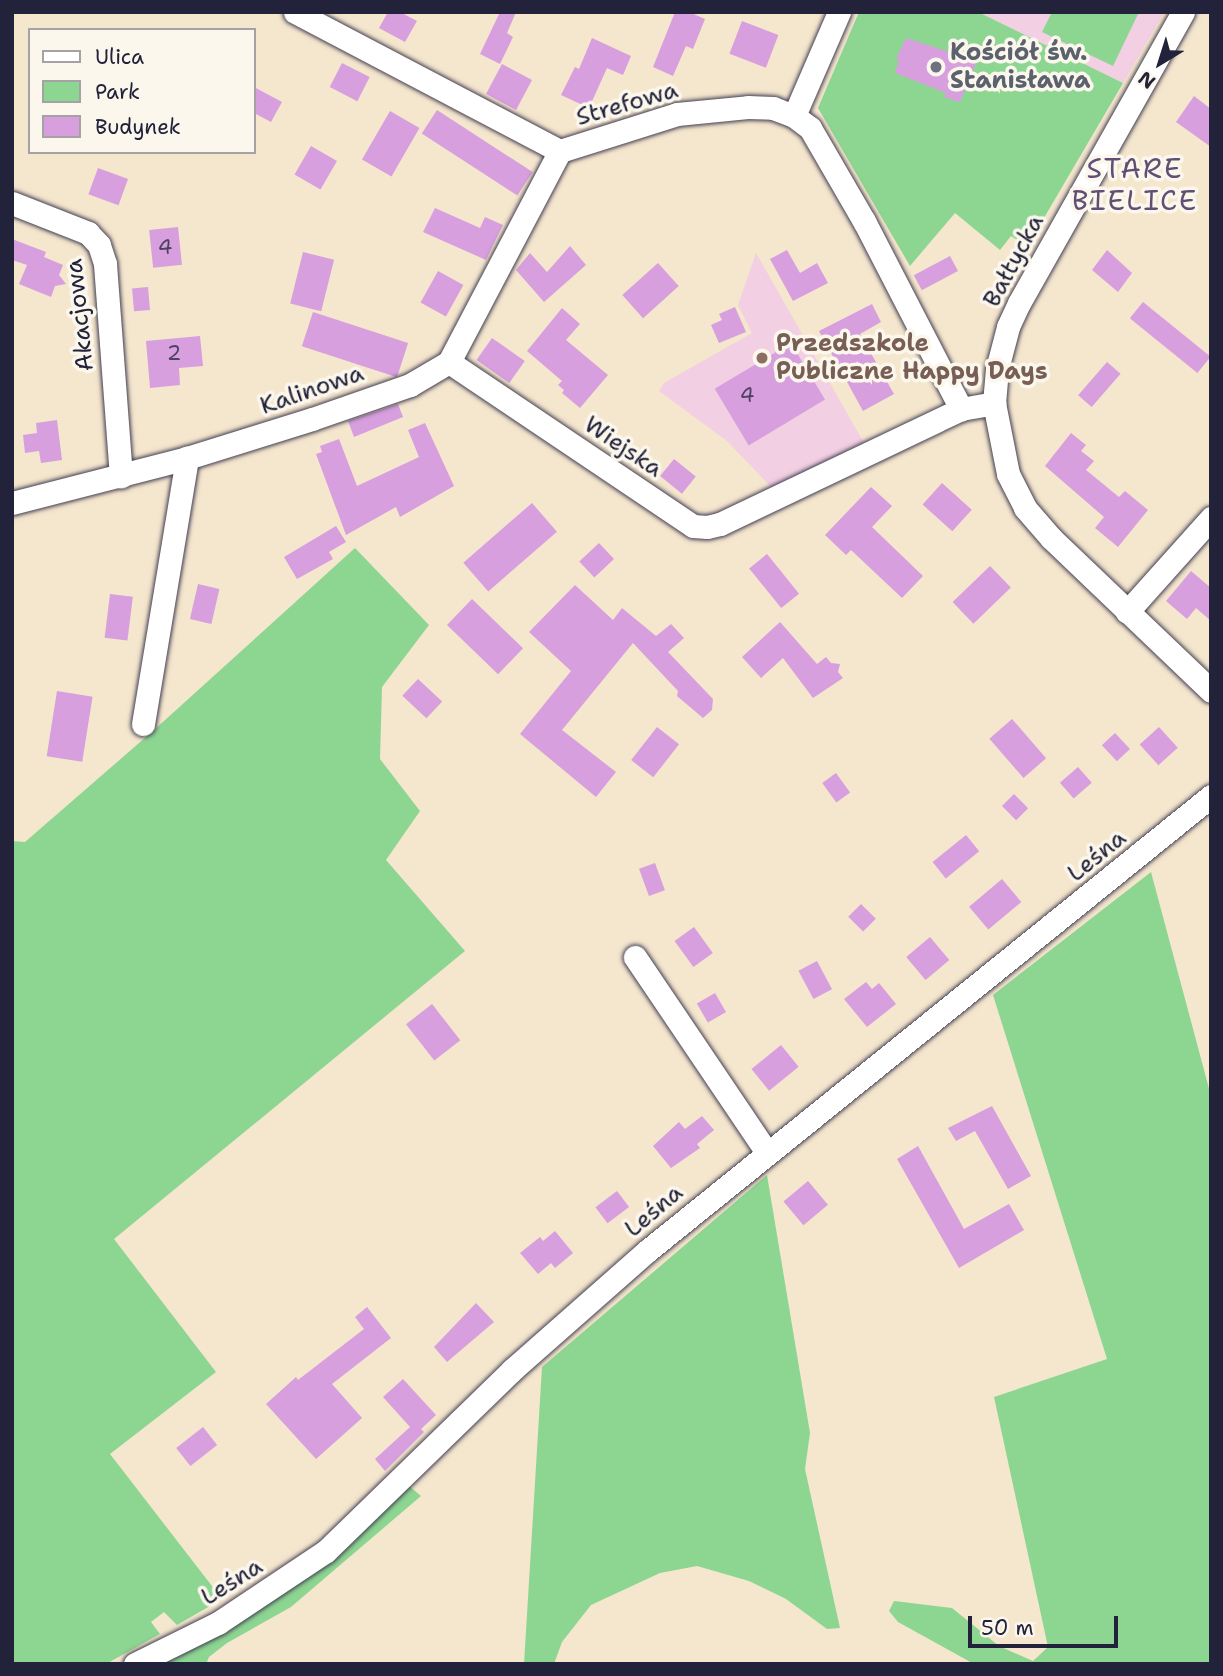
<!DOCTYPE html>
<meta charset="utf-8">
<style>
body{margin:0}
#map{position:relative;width:1223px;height:1676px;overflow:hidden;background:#f5e6ce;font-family:"Shantell Sans",sans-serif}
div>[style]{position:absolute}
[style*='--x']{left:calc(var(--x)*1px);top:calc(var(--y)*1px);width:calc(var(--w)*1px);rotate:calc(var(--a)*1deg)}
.built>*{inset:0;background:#f2cfe2}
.green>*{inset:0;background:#8dd692}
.building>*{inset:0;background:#d79fde;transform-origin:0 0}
.roads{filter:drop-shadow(0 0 2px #423f51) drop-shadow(0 0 2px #423f51)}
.minor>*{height:23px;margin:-11.5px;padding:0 11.5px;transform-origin:11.5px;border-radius:11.5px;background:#fff}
.dots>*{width:19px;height:19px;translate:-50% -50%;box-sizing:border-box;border:4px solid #fbf7ec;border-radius:50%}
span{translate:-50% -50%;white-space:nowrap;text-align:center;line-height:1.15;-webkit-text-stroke:7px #fbf7ec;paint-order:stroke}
.number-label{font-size:21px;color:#4f4164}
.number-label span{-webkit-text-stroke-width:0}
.worship-label{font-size:24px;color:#5b616d;font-weight:700}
.left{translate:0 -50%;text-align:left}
.street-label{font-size:24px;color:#22223b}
.education-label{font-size:24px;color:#785e54;font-weight:700}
.quarter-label{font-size:28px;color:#614e74;letter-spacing:2px}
.frame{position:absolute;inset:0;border:14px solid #22223b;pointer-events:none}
.legend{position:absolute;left:28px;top:28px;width:228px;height:126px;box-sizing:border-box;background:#fbf7ec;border:2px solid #a4a2a5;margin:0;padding:9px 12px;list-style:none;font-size:21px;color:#22223b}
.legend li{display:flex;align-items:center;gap:14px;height:35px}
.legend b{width:35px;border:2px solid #a4a2a5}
.north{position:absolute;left:1125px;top:28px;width:70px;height:70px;-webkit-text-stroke:5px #fbf7ec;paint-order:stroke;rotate:218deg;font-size:19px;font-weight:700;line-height:28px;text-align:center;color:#22223b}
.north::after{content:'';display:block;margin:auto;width:24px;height:32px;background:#22223b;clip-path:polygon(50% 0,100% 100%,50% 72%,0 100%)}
.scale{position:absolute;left:968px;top:1616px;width:150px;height:32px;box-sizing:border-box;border:4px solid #22223b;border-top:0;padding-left:9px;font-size:21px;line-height:24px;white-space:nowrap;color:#22223b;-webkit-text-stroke:5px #fbf7ec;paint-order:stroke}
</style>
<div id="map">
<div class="built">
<div style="clip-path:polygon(978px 12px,1164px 12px,1123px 83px)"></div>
<div style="clip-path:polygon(756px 253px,864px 443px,773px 489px,727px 441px,659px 391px,664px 383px,752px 333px,738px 305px)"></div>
</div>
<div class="green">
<div style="clip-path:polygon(859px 12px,978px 12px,1123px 83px,1027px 247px,1011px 236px,1000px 250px,955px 213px,910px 266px,818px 108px)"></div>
<div style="clip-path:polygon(1052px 12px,1139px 12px,1113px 66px,1042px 32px)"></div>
<div style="clip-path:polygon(355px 548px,429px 625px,382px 687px,380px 759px,420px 811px,386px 860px,465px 951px,114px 1239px,216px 1372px,110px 1454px,222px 1599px,177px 1625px,164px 1612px,151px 1622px,160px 1634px,106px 1664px,12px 1664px,12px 841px,25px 842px,154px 730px)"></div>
<div style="clip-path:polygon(1151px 872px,1211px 1096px,1211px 1664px,974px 1664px,898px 1622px,889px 1611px,894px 1601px,952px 1608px,999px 1646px,1033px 1661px,1048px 1647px,994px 1397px,1107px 1359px,993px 995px)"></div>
<div style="clip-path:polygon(767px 1175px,810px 1433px,805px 1469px,840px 1628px,827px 1629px,786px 1599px,749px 1581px,697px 1566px,660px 1573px,591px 1605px,562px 1642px,554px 1664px,524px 1664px,542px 1367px)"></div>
<div style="clip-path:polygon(408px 1485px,421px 1496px,291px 1607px,227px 1643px,209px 1657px,206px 1664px,154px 1664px)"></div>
</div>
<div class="building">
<div style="clip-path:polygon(388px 12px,400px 12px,417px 21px,405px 42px,379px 28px)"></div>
<div style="clip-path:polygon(500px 12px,516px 12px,507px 33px,513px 37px,500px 64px,480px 54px)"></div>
<div style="clip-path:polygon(675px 12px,689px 12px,705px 19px,693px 49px,686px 46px,673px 76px,653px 67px)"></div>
<div style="left:742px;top:21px;width:39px;height:35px;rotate:21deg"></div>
<div style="clip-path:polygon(592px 38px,631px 56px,623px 75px,607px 68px,589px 108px,561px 95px,575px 67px,579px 69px)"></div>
<div style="clip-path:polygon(906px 38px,977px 61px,960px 102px,944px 97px,946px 93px,895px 73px,899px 60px,896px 59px)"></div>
<div style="left:342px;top:63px;width:31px;height:27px;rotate:27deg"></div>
<div style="left:502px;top:64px;width:34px;height:34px;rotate:28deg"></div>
<div style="clip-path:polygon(254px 87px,282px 102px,271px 122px,254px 113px)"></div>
<div style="clip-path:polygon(1194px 96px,1211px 109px,1211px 147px,1176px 122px)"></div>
<div style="left:437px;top:110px;width:114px;height:28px;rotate:33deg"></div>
<div style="left:390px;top:111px;width:34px;height:56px;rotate:30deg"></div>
<div style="left:311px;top:146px;width:30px;height:33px;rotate:30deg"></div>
<div style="left:98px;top:168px;width:32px;height:28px;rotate:20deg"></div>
<div style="clip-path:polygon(435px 208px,480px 228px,485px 217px,503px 225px,486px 260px,423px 232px)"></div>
<div style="left:178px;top:227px;width:38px;height:29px;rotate:84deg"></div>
<div style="clip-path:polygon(12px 239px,46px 252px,44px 257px,63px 265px,59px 275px,66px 284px,55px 286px,51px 297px,19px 284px,27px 265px,12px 260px)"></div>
<div style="clip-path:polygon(570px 246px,586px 265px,544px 302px,516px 270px,530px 253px,547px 272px)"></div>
<div style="clip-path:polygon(787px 250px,800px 273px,817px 263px,828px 283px,793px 301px,770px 259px)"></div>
<div style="clip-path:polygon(1107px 250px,1132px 273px,1118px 292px,1092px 270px)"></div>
<div style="left:303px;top:252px;width:32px;height:53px;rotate:14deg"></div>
<div style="left:950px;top:256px;width:17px;height:41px;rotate:62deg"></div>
<div style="left:658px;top:263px;width:31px;height:48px;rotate:48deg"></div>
<div style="left:438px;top:271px;width:29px;height:36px;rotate:29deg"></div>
<div style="left:148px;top:287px;width:23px;height:16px;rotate:85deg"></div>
<div style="left:1143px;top:302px;width:87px;height:21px;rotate:39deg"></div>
<div style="clip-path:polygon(872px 304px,881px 322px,860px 334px,894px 394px,863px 411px,819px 331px)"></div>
<div style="clip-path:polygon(735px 307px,746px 332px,719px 343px,711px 325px,722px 320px,719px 314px)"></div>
<div style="clip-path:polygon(562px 308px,580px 324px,566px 340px,608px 375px,580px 408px,562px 393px,564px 390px,558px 385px,562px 381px,527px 351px)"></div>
<div style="left:313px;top:312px;width:100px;height:36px;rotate:18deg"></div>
<div style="clip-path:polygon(200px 336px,203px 366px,179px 368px,180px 385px,150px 388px,146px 341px)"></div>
<div style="left:492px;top:338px;width:40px;height:27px;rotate:35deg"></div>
<div style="left:791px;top:343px;width:66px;height:89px;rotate:59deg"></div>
<div style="left:1107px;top:362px;width:18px;height:44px;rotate:41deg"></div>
<div style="clip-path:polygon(398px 404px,403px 417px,354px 437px,348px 421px)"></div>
<div style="clip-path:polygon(57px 420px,62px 460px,41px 463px,39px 451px,25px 453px,23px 435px,37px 433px,36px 423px)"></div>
<div style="clip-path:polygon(425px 423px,454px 486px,400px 517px,396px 507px,346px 535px,316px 454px,322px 452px,320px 446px,339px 439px,357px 486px,419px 457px,408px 430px)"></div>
<div style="clip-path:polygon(1071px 433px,1086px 445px,1081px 451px,1094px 461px,1086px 470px,1119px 497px,1125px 491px,1148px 510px,1118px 547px,1095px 528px,1104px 517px,1045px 466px)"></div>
<div style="left:674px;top:459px;width:28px;height:22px;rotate:39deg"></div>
<div style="left:942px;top:483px;width:40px;height:29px;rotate:42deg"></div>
<div style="clip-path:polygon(871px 487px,892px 506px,872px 527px,923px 576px,902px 598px,851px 550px,846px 555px,825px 535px)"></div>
<div style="left:532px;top:503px;width:38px;height:91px;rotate:49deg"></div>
<div style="clip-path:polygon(336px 526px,346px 542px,329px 552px,333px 559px,297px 579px,284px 557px)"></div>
<div style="left:599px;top:543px;width:22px;height:27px;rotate:47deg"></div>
<div style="left:767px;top:554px;width:51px;height:23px;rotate:51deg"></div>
<div style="left:990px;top:566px;width:30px;height:52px;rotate:46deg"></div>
<div style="clip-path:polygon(1191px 571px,1211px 588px,1211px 621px,1196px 608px,1187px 619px,1166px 601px)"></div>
<div style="left:198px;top:584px;width:22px;height:36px;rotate:13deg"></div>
<div style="clip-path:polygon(575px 585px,613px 620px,622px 608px,656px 636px,671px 624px,684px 638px,668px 652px,713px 699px,712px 710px,703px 718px,677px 696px,678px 691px,633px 643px,562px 730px,616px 772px,596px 797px,520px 734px,571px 671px,529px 632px)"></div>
<div style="left:110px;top:594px;width:23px;height:44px;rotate:7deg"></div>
<div style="left:472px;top:599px;width:71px;height:36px;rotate:44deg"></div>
<div style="clip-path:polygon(780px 622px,817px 664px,826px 657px,831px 663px,840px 664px,838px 672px,843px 678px,813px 698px,783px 658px,761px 678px,742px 657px)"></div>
<div style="left:418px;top:679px;width:33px;height:23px;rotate:43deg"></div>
<div style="left:57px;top:691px;width:36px;height:66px;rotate:9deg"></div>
<div style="left:1012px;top:719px;width:52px;height:30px;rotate:49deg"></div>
<div style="left:657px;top:727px;width:28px;height:42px;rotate:38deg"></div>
<div style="left:1159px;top:727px;width:28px;height:26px;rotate:48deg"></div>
<div style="left:1115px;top:733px;width:22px;height:18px;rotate:47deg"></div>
<div style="left:1078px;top:767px;width:21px;height:24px;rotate:49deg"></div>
<div style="left:836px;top:773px;width:24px;height:17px;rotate:54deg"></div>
<div style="left:1014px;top:794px;width:20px;height:17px;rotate:45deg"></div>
<div style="left:966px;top:835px;width:21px;height:43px;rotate:51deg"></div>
<div style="left:655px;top:863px;width:29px;height:17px;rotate:70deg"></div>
<div style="left:1002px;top:879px;width:30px;height:43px;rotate:50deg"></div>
<div style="left:861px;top:904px;width:21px;height:18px;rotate:45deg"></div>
<div style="left:694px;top:927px;width:32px;height:24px;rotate:54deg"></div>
<div style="left:930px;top:937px;width:30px;height:31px;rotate:50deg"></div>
<div style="left:817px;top:961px;width:32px;height:21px;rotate:62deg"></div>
<div style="clip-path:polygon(866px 982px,872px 989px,879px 983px,896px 1004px,867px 1027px,844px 999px)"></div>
<div style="left:715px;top:993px;width:22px;height:21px;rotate:60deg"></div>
<div style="left:432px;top:1004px;width:46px;height:33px;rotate:52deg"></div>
<div style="left:781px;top:1045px;width:28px;height:38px;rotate:51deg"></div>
<div style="clip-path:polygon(992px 1106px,1031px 1176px,1008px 1189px,975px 1131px,956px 1141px,948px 1128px)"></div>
<div style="clip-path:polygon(702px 1116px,714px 1130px,697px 1144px,700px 1148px,671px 1168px,653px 1146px,679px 1122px,685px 1129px)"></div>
<div style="clip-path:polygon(918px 1146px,964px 1229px,1009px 1204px,1024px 1230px,959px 1268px,897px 1159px)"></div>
<div style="left:808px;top:1181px;width:31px;height:32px;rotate:50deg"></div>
<div style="left:617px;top:1191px;width:20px;height:27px;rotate:53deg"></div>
<div style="clip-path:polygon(555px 1231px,573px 1253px,555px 1268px,551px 1263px,538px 1274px,520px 1253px,540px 1237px,543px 1241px)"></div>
<div style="clip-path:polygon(476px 1303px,494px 1322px,447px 1362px,434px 1347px)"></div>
<div style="clip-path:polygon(367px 1307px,391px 1338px,332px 1384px,362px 1418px,316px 1459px,266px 1404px,296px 1377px,298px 1380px,364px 1329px,355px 1317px)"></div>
<div style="clip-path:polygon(403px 1379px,436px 1415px,421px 1429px,424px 1432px,385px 1471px,375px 1459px,410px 1427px,383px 1397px)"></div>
<div style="left:203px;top:1427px;width:23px;height:34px;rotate:52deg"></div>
</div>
<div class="roads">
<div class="minor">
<div style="--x:295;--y:12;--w:299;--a:27.7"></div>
<div style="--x:1183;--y:12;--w:334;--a:119.4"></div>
<div style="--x:1019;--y:303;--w:26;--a:115"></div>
<div style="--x:1008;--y:327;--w:43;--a:104.7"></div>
<div style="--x:997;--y:369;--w:34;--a:95"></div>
<div style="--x:994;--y:403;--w:72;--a:78.8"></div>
<div style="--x:1008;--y:474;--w:38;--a:63"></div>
<div style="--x:1025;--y:508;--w:40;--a:49"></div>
<div style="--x:1051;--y:538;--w:221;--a:43.7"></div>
<div style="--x:794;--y:116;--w:113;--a:-66.6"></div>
<div style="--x:560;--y:151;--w:123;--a:-17.5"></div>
<div style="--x:677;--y:114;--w:71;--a:-5.6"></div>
<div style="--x:748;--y:107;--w:25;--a:2"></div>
<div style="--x:773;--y:108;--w:22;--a:21"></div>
<div style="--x:794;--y:116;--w:20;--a:37"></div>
<div style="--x:810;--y:128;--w:108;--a:59.9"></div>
<div style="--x:864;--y:221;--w:212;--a:62.7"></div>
<div style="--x:12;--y:203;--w:82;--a:21.5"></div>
<div style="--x:88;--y:233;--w:16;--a:47"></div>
<div style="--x:99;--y:245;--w:20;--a:72"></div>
<div style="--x:105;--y:264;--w:213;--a:85.7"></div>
<div style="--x:449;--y:362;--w:294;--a:33.9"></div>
<div style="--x:693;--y:526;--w:14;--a:4"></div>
<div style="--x:707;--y:527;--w:13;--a:-13"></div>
<div style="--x:720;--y:524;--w:267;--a:-25.5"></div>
<div style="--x:961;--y:409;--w:34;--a:-10"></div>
<div style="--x:12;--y:503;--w:181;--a:-14.4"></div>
<div style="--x:187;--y:458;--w:131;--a:-17.3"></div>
<div style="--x:312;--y:419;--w:104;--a:-19.1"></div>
<div style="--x:410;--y:385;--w:45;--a:-30.5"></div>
<div style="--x:449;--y:362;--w:238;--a:-62.3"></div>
<div style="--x:1127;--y:612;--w:126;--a:-48.2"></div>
<div style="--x:143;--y:724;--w:270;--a:-80.6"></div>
<div style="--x:635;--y:957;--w:236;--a:56"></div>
<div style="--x:135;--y:1664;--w:93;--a:-26.3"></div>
<div style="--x:218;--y:1623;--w:130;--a:-33.7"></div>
<div style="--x:326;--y:1551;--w:260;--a:-44.2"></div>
<div style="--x:512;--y:1370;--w:180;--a:-41.4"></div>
<div style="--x:647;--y:1251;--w:725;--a:-38.89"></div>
</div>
</div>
<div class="dots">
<div style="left:936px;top:67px;background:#6b7280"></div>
<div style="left:762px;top:358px;background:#8d6e63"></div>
</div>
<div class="number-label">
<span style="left:165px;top:247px">4</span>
<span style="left:174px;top:353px">2</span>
<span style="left:747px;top:395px">4</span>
</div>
<div class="worship-label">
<span class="left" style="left:950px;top:67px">Kościół św.<br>Stanisława</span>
</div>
<div class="street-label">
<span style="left:627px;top:104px;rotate:-16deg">Strefowa</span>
<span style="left:1014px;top:261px;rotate:-62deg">Bałtycka</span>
<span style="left:80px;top:315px;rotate:-96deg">Akacjowa</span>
<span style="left:312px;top:390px;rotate:-19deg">Kalinowa</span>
<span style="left:623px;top:447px;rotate:34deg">Wiejska</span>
<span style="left:1097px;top:856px;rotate:-39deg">Leśna</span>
<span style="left:654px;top:1211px;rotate:-40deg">Leśna</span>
<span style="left:232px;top:1582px;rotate:-32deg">Leśna</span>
</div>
<div class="education-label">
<span class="left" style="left:776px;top:358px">Przedszkole<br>Publiczne Happy Days</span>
</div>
<div class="quarter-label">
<span style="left:1135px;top:184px">STARE<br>BIELICE</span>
</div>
<div class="frame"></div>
<ul class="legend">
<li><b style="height:9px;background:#fff"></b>Ulica</li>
<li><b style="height:19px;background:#8dd692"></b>Park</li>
<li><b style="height:19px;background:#d79fde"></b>Budynek</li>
</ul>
<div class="north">N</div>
<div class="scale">50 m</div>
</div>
